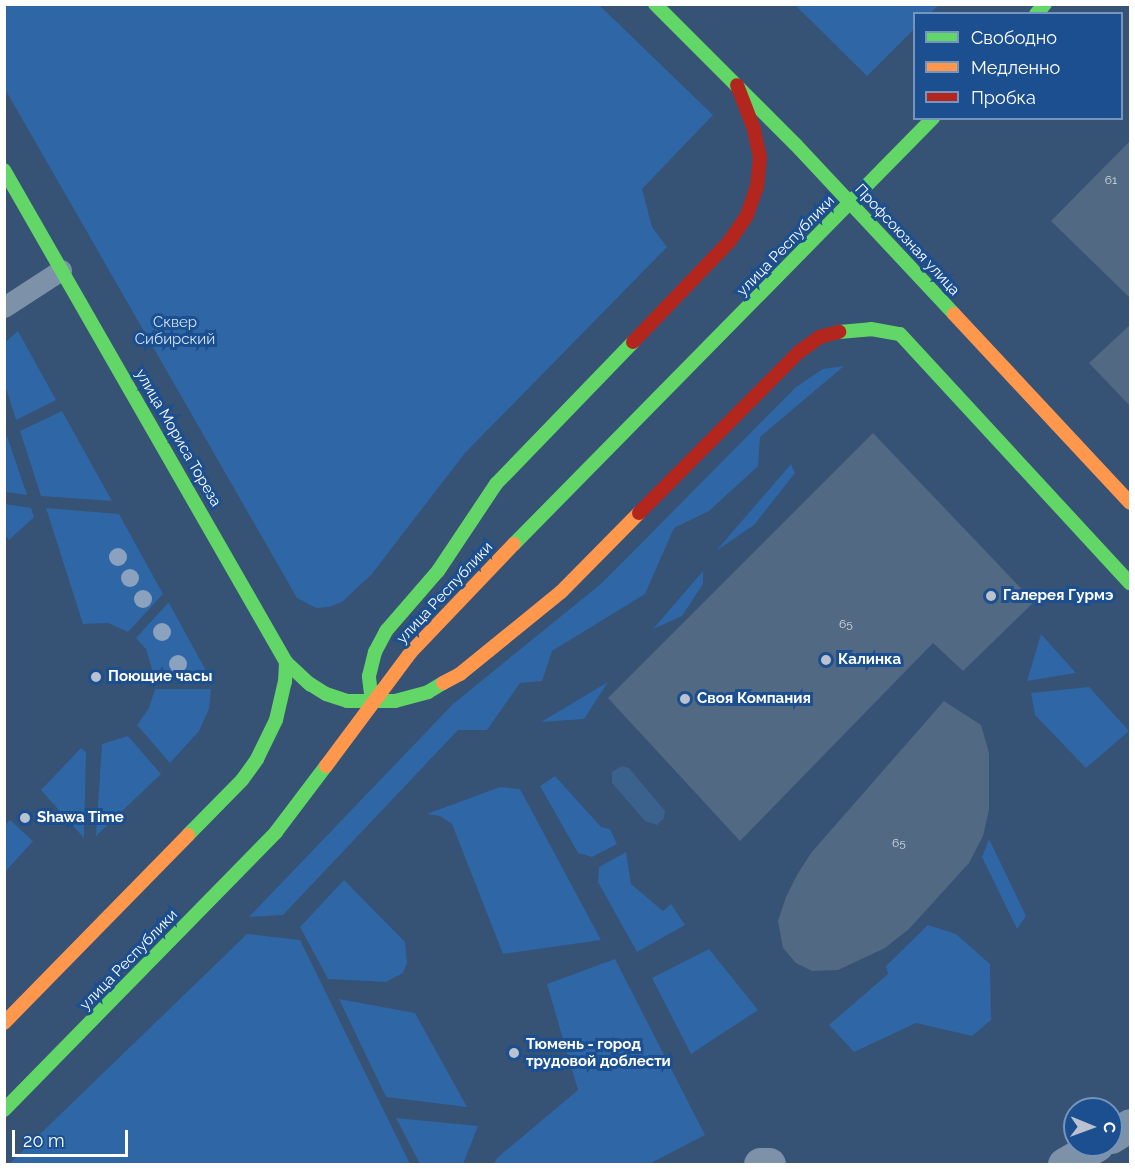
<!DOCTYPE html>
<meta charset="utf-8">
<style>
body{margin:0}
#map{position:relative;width:1135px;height:1169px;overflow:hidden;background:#365274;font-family:Raleway,sans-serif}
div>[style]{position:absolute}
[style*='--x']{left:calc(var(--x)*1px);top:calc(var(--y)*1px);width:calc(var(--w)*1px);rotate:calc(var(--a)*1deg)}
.green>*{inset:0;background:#2f66a5}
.water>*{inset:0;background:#3b618d}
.building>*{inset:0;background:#526984}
.lane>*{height:21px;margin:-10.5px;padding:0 10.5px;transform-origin:10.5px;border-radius:10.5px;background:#7d92a8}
.street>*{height:33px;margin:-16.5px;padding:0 16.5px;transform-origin:16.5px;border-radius:16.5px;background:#7d92a8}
.fast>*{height:14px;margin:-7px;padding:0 7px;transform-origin:7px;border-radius:7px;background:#63d668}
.slow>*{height:14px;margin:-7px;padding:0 7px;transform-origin:7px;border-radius:7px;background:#ff974d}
.jam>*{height:14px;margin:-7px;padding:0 7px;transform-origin:7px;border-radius:7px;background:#b3261e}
.trees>*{width:18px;height:18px;margin:-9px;border-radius:50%;background:#8aa2be}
.dots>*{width:16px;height:16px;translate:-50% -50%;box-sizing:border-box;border:3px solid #1b4f8f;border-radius:50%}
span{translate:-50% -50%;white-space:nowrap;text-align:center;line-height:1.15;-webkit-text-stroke:6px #1b4f8f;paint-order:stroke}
.number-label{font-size:12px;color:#d4dae0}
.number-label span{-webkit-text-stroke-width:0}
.street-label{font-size:15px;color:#fff}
.park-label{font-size:15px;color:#cfe3fa}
.poi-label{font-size:15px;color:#fff;font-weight:700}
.left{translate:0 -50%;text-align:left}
.frame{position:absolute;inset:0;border:6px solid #fff;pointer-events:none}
.legend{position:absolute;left:913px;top:12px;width:210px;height:108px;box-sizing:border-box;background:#1b4f8f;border:2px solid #7695bc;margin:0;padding:8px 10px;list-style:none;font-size:18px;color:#fff}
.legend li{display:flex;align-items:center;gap:12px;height:30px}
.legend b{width:30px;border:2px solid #7695bc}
.north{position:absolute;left:1063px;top:1097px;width:60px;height:60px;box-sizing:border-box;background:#1b4f8f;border:2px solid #7695bc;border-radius:50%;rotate:91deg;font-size:16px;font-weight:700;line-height:24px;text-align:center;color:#fff}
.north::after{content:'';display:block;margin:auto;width:21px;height:27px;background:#b9c2ce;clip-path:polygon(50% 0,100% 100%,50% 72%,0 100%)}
.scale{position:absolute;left:12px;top:1130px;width:116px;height:27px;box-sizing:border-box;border:3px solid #fff;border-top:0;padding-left:8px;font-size:18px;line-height:21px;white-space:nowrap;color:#fff;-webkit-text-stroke:4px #1b4f8f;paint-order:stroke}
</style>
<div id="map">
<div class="green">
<div style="clip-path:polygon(4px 5px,599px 5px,713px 115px,642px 189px,652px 227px,667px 247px,465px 453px,371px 575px,342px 602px,329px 607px,316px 608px,297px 598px,5px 89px)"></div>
<div style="clip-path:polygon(795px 5px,939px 5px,930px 13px,914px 14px,914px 29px,867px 76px)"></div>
<div style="clip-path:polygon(18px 331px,56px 400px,16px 420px,5px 385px,4px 343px)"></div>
<div style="clip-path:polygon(844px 366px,760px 437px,758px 466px,709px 511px,674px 528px,645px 594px,552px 651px,542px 681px,520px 683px,487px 730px,458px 730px,283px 915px,249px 917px,453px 704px,602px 583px,796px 387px,823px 369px)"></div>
<div style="clip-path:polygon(62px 411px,112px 501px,41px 496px,20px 431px)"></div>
<div style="clip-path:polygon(7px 436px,27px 495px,5px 492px,4px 438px)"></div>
<div style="clip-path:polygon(791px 464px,795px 473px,754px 525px,716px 551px)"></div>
<div style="clip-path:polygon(5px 504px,31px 508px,34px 517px,9px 540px,5px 535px)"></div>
<div style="clip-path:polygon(46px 508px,119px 514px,163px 594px,128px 632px,108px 623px,83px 624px)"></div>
<div style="clip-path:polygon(703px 571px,703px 584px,682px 616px,653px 629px)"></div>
<div style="clip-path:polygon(168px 603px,169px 603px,210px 678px,154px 676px,146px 649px,136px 638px)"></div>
<div style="clip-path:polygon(1041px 634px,1076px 673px,1027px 681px)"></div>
<div style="clip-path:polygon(608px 682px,584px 719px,541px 722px)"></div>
<div style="clip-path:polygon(1089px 687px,1129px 731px,1086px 768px,1035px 715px,1031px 693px)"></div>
<div style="clip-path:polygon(155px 689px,211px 689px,209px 709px,199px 731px,170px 763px,137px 725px,149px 708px)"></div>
<div style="clip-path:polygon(128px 736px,161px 774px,96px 836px,102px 744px)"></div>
<div style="clip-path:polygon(81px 748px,86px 752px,84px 838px,41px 790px)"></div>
<div style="clip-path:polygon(555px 776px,601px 827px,610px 829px,617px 844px,592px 857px,578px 853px,540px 786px)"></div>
<div style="clip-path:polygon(500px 787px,520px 789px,601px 940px,503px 954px,452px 824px,440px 816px,427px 814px)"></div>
<div style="clip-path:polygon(10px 820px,33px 841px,5px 872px,5px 825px)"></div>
<div style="clip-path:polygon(989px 839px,1026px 916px,1017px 929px,982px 857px)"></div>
<div style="clip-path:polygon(626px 852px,631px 884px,663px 911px,671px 904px,685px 925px,637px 952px,598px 882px,599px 867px)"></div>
<div style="clip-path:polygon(344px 880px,405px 942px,407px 963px,403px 973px,386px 982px,328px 979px,300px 927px)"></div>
<div style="clip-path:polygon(928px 925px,956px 934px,990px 964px,991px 1020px,972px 1036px,916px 1023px,854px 1052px,829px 1025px,888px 974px,886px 966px)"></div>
<div style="clip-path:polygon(247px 934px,300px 940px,410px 1164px,9px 1164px)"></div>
<div style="clip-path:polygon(709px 949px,758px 1010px,691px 1054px,652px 978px)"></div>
<div style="clip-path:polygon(615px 959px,705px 1135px,649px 1164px,494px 1164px,497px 1158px,578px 1090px,547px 984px)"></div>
<div style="clip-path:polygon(339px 999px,415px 1013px,467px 1107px,386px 1097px)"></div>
<div style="clip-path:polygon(396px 1118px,478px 1126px,463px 1164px,420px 1164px)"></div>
</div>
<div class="water">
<div style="clip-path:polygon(622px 766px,629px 768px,665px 811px,664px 818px,657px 825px,645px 821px,612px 783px,612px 772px)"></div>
</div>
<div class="building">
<div style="clip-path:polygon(1131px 140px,1131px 299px,1051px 221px)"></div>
<div style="clip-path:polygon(1131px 324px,1131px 407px,1089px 363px)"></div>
<div style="clip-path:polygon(873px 433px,1034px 602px,963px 671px,933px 643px,740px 841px,608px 698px)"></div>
<div style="clip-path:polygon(944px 701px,981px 725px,989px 753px,989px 810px,983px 836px,969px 863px,909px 929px,885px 948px,838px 970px,812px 971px,796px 963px,783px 948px,778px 921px,786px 897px,797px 875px,811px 853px)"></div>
</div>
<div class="lane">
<div style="--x:4;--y:307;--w:68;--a:-33"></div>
</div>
<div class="street">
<div style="--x:1111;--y:1137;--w:22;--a:-32"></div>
<div style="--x:760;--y:1164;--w:9;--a:0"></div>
<div style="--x:1064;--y:1164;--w:38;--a:-30"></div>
</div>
<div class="fast">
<div style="--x:655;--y:4;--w:199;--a:45"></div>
<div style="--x:796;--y:145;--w:231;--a:46.9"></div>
<div style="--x:1036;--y:14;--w:13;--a:-48"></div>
<div style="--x:4;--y:170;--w:567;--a:60.18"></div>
<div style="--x:286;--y:662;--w:33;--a:43"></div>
<div style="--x:310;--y:684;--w:19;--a:32"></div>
<div style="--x:326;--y:694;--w:22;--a:18"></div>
<div style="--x:347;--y:701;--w:48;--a:0"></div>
<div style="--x:395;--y:701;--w:34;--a:-15"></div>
<div style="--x:428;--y:692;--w:17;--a:-31"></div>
<div style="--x:839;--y:332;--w:32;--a:-5"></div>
<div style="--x:871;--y:329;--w:29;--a:10"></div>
<div style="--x:900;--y:334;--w:339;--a:47.3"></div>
<div style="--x:514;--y:544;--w:598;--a:-45.47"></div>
<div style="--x:372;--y:702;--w:26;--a:-97"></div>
<div style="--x:369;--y:676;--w:25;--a:-76"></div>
<div style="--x:375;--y:652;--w:24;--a:-62"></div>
<div style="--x:386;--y:631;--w:79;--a:-49.1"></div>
<div style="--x:438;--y:571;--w:105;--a:-56.3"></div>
<div style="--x:496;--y:484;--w:197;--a:-46"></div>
<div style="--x:188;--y:835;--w:77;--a:-45.5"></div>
<div style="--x:242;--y:780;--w:26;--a:-54"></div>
<div style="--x:257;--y:759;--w:43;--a:-64"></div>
<div style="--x:276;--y:720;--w:39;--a:-77"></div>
<div style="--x:285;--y:682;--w:20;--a:-87"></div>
<div style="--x:4;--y:1110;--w:389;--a:-45.6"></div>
<div style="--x:276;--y:832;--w:83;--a:-52.9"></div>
</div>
<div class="slow">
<div style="--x:954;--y:314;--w:258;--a:47"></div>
<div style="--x:443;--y:683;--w:19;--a:-28"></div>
<div style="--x:460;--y:674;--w:130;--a:-39.1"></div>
<div style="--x:561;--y:592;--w:111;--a:-45.4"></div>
<div style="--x:326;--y:766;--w:142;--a:-53.3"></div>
<div style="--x:411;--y:652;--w:149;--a:-46.4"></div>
<div style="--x:4;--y:1023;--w:263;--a:-45.6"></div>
</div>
<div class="jam">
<div style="--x:633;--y:342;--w:139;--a:-46.2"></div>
<div style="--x:729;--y:242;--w:32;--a:-56"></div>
<div style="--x:747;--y:215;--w:31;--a:-71"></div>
<div style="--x:757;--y:186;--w:28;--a:-84"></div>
<div style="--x:760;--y:158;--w:30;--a:-102"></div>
<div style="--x:754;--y:129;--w:47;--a:-111.1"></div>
<div style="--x:639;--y:513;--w:227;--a:-45.2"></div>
<div style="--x:799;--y:352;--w:26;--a:-36"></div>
<div style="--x:820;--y:337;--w:20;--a:-15"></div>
</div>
<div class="trees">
<div style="left:118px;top:557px"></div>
<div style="left:130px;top:578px"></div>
<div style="left:143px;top:599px"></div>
<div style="left:162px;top:632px"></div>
<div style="left:178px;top:664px"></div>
</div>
<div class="dots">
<div style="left:991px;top:596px;background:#b9c2ce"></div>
<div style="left:826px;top:660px;background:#b9c2ce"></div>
<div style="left:96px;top:677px;background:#b9c2ce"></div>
<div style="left:685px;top:699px;background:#b9c2ce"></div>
<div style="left:25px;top:818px;background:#b9c2ce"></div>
<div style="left:514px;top:1053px;background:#b9c2ce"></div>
</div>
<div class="number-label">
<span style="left:1111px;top:181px">61</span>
<span style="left:846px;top:625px">65</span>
<span style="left:899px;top:844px">65</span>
</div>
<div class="street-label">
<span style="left:907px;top:240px;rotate:47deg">Профсоюзная улица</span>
<span style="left:786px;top:246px;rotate:-46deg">улица Республики</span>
<span style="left:178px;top:438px;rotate:60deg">улица Мориса Тореза</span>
<span style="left:445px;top:593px;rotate:-47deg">улица Республики</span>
<span style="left:129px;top:960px;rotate:-46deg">улица Республики</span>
</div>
<div class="park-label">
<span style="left:175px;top:331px">Сквер<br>Сибирский</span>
</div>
<div class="poi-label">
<span class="left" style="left:1003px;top:596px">Галерея Гурмэ</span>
<span class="left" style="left:838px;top:660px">Калинка</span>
<span class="left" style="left:108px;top:677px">Поющие часы</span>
<span class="left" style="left:697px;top:699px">Своя Компания</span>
<span class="left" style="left:37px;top:818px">Shawa Time</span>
<span class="left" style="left:526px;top:1053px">Тюмень - город<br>трудовой доблести</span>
</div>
<div class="frame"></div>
<ul class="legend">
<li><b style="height:8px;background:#63d668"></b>Свободно</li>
<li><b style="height:8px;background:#ff974d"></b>Медленно</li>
<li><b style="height:8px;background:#b3261e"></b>Пробка</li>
</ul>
<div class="north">С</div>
<div class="scale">20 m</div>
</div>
